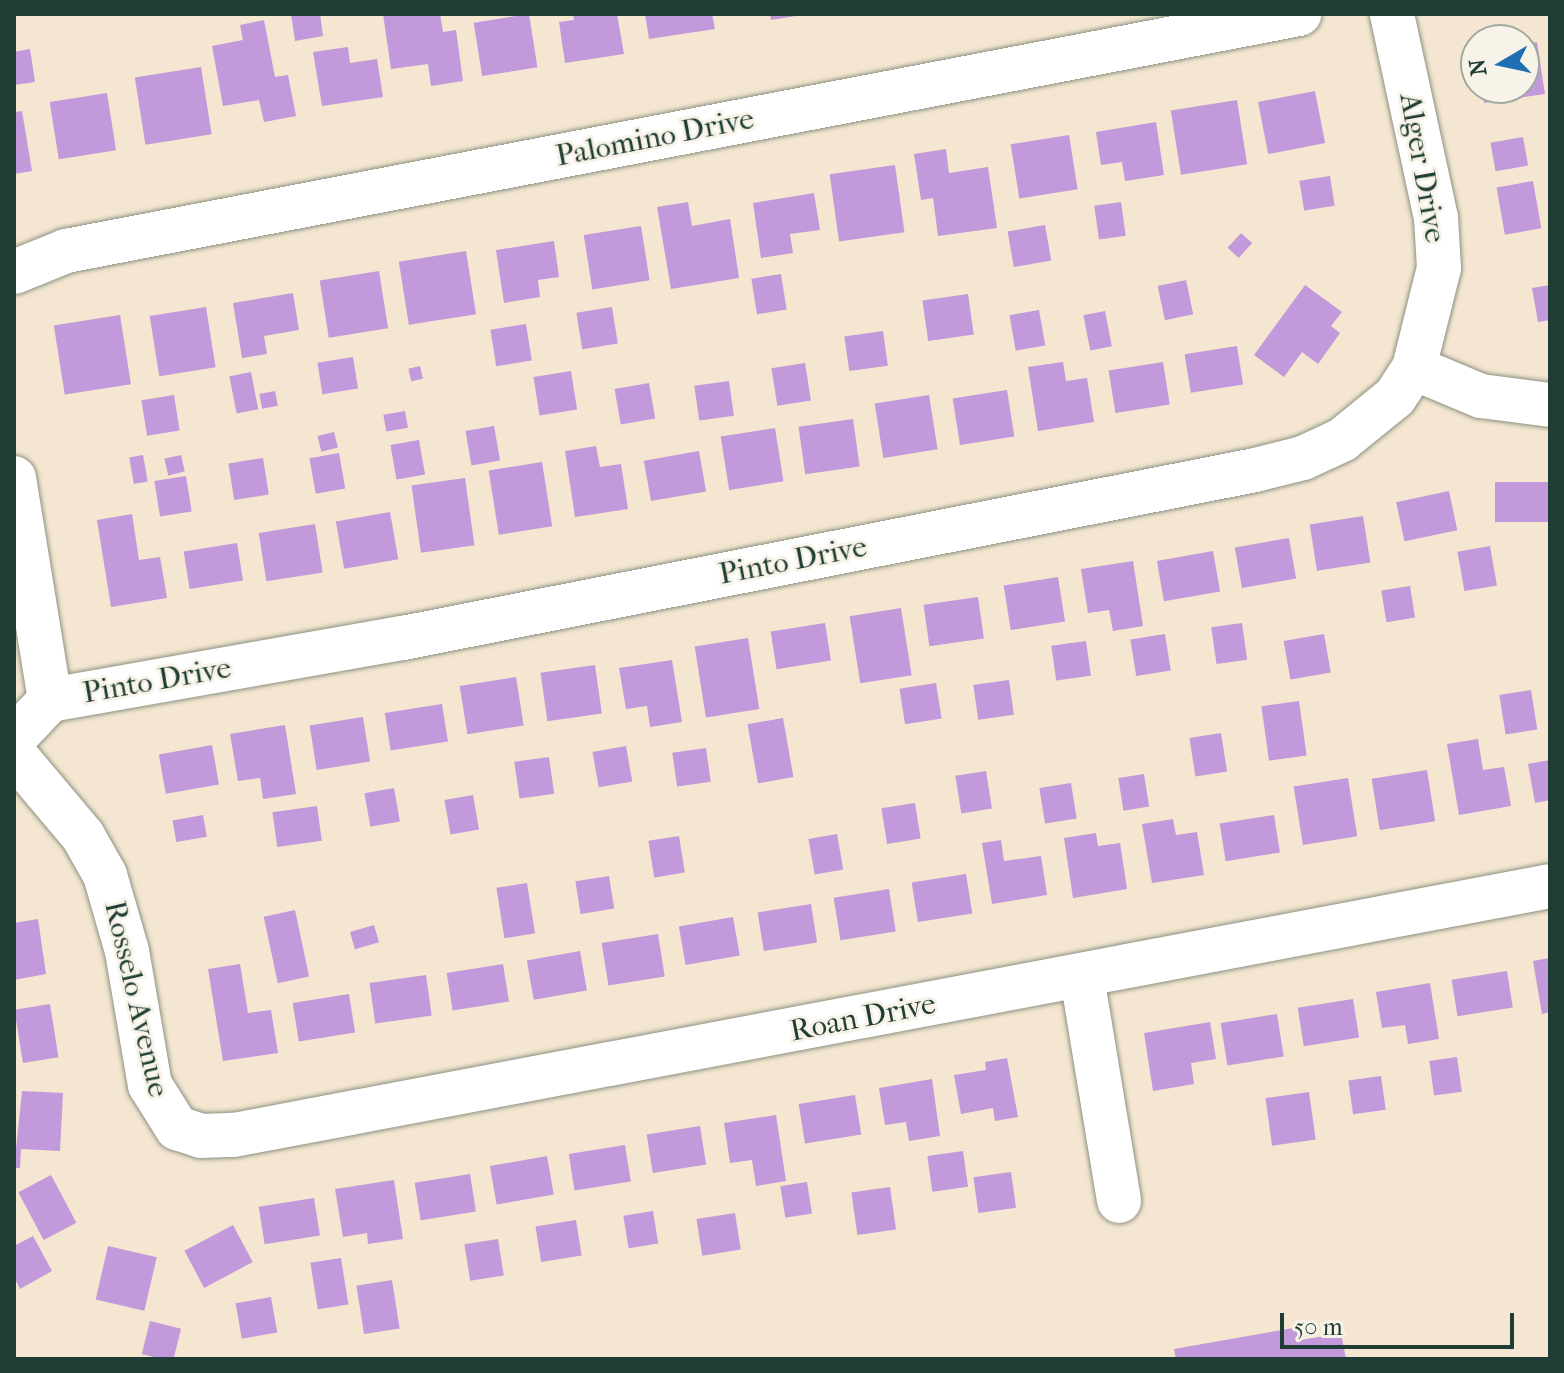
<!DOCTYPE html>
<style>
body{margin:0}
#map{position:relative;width:1564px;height:1373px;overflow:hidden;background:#f4e6d0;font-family:"IM FELL French Canon",serif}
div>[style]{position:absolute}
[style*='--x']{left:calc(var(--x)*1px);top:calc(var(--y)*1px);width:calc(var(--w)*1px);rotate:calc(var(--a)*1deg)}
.building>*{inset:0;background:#c299da;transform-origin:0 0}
.roads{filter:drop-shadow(0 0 2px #8a9282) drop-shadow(0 0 2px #8a9282)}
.minor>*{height:44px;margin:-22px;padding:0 22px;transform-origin:22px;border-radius:22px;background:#fff}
span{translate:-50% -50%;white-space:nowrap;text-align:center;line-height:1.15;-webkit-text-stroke:6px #f7f3e8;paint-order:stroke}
.street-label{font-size:30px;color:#1f3d34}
.frame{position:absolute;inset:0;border:16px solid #1f3d34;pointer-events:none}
.north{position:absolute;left:1460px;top:24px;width:80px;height:80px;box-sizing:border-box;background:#f7f3e8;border:2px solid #a1aaa0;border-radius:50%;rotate:261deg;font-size:22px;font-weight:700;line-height:32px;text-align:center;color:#1f3d34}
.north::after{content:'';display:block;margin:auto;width:28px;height:36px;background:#1f6fb2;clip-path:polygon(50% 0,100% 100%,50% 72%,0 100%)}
.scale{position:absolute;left:1280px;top:1313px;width:234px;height:36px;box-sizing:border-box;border:4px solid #1f3d34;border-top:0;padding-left:10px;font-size:24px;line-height:28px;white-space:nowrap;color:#1f3d34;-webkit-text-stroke:6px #f7f3e8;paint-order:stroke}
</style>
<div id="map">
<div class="building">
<div style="clip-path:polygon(291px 14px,320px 14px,323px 36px,295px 41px)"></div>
<div style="clip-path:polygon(383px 14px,440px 14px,443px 32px,456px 30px,463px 81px,431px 86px,428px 64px,391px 69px)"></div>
<div style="left:529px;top:14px;width:54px;height:56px;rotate:81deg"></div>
<div style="clip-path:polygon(573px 14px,617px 14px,624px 54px,565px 63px,559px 22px,574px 20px)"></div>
<div style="clip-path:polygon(645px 14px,712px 14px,715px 29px,649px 39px)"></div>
<div style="clip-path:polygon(770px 14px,796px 14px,796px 16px,771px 20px)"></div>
<div style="clip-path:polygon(264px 20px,275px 77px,288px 75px,296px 116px,264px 122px,259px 100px,223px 106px,212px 46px,243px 40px,240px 25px)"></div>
<div style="clip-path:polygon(1537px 42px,1545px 94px,1484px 103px,1482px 88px,1524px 88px,1524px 44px)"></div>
<div style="clip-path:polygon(348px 47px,350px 63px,377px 59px,383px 97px,322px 106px,313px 52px)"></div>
<div style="clip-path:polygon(30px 49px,35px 82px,14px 85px,14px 52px)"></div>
<div style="left:201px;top:67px;width:68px;height:67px;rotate:81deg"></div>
<div style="left:1315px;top:91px;width:53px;height:58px;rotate:79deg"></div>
<div style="left:107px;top:93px;width:58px;height:58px;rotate:81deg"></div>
<div style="left:1237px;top:100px;width:65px;height:67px;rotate:81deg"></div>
<div style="clip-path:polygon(22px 111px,32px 171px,14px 174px,14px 112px)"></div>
<div style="clip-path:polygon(1156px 122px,1164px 175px,1125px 181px,1122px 162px,1101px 165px,1096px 132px)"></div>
<div style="left:1069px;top:135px;width:55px;height:59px;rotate:81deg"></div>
<div style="left:1523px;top:137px;width:29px;height:33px;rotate:80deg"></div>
<div style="clip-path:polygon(946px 149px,949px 173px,988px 167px,997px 228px,938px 236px,933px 198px,921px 200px,914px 154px)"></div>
<div style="left:895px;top:165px;width:68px;height:66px;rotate:82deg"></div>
<div style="left:1330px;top:176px;width:30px;height:31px;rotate:81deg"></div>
<div style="left:1533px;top:181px;width:48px;height:37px;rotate:80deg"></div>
<div style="clip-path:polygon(814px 193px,820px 230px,790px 234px,793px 253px,761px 258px,753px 203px)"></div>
<div style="clip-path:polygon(688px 202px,692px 226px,730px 219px,739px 278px,671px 289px,657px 207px)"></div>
<div style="left:1121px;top:202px;width:34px;height:27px;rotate:82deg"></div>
<div style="left:1045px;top:225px;width:36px;height:38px;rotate:80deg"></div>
<div style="left:641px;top:226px;width:55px;height:58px;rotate:81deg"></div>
<div style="left:1241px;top:233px;width:15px;height:20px;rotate:42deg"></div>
<div style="clip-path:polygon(554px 241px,559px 277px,538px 280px,540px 297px,504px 303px,496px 250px)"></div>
<div style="left:466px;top:251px;width:64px;height:68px;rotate:81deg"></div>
<div style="left:379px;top:271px;width:58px;height:60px;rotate:81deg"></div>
<div style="left:781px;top:274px;width:36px;height:30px;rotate:81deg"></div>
<div style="left:1186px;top:280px;width:35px;height:29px;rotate:78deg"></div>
<div style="clip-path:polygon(1305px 285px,1342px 312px,1331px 326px,1340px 333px,1318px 364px,1302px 352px,1284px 377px,1254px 355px)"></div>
<div style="clip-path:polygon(1550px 285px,1550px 320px,1538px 322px,1532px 288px)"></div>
<div style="clip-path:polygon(293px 293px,299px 330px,264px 336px,267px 354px,242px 358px,233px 303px)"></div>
<div style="left:968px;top:294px;width:41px;height:46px;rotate:82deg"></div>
<div style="left:206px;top:307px;width:61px;height:57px;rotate:81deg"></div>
<div style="left:612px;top:307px;width:37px;height:36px;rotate:81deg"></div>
<div style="left:1039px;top:310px;width:36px;height:30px;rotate:80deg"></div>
<div style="left:1105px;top:311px;width:36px;height:22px;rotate:79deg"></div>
<div style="left:120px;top:315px;width:70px;height:67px;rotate:81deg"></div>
<div style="left:526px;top:324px;width:37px;height:36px;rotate:81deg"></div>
<div style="left:883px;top:331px;width:35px;height:39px;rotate:82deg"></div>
<div style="left:1237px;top:346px;width:39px;height:53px;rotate:81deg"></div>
<div style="left:353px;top:357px;width:32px;height:36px;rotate:81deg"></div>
<div style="clip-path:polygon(1063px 362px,1066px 381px,1087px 378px,1094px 422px,1038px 431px,1028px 367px)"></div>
<div style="left:1163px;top:362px;width:43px;height:55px;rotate:81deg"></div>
<div style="left:805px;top:363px;width:38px;height:34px;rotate:81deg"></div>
<div style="left:420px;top:366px;width:13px;height:12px;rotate:77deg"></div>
<div style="left:571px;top:371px;width:39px;height:38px;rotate:81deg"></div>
<div style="left:251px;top:372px;width:38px;height:22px;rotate:79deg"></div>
<div style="left:729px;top:381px;width:35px;height:35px;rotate:82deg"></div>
<div style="left:649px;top:383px;width:36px;height:35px;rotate:80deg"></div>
<div style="left:1007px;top:390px;width:47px;height:55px;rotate:81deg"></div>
<div style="left:275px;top:391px;width:15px;height:16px;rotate:79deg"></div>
<div style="left:174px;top:395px;width:36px;height:33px;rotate:81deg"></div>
<div style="left:929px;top:395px;width:55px;height:55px;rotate:81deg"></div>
<div style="left:405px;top:411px;width:17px;height:22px;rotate:80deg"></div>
<div style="left:853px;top:419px;width:48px;height:55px;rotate:82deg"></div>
<div style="left:494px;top:426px;width:35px;height:29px;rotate:80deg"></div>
<div style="left:775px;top:428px;width:54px;height:55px;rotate:81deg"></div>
<div style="left:334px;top:432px;width:16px;height:17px;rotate:76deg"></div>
<div style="left:419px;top:440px;width:35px;height:29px;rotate:80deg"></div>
<div style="clip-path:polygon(596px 446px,600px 467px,621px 464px,628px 509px,575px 517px,565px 451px)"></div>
<div style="left:699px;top:451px;width:41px;height:56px;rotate:80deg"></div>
<div style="left:339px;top:453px;width:36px;height:30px;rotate:80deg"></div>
<div style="left:143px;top:455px;width:27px;height:14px;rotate:80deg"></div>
<div style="left:181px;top:455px;width:17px;height:17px;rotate:77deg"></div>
<div style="left:263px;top:458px;width:37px;height:35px;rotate:81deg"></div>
<div style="left:542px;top:462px;width:65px;height:54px;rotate:81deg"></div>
<div style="left:186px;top:476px;width:36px;height:32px;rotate:81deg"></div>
<div style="left:465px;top:478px;width:68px;height:54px;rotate:82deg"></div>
<div style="left:1550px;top:482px;width:40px;height:55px;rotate:90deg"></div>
<div style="left:1449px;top:491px;width:40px;height:54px;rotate:78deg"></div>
<div style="left:390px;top:512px;width:48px;height:55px;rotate:80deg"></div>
<div style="clip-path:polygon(132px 514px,139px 560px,160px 557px,167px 598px,111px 607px,97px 520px)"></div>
<div style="left:1363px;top:516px;width:47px;height:54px;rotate:81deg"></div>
<div style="left:315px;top:524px;width:49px;height:57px;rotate:81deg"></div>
<div style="left:1289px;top:538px;width:41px;height:55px;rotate:80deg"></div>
<div style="left:237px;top:543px;width:38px;height:54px;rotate:81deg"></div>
<div style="left:1490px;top:546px;width:40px;height:33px;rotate:80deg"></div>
<div style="left:1213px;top:551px;width:41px;height:57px;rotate:80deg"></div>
<div style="clip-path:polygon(1133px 561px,1143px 626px,1113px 631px,1109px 610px,1088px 613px,1081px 569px)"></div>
<div style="left:1058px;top:577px;width:45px;height:55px;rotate:81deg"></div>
<div style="left:1410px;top:586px;width:32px;height:29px;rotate:81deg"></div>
<div style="left:978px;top:597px;width:42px;height:55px;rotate:82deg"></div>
<div style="left:901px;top:608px;width:68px;height:52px;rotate:81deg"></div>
<div style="left:825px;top:623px;width:38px;height:55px;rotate:81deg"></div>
<div style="left:1242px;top:623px;width:37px;height:31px;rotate:82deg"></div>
<div style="left:1165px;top:634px;width:37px;height:35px;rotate:81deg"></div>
<div style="left:1324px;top:634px;width:39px;height:41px;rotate:80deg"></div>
<div style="left:748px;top:638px;width:72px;height:54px;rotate:81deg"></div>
<div style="left:1086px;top:641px;width:35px;height:35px;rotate:82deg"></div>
<div style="clip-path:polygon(672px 660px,682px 722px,650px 727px,647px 706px,626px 709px,619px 668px)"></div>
<div style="left:595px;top:665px;width:49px;height:55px;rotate:82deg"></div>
<div style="left:516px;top:677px;width:49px;height:57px;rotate:81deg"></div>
<div style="left:1009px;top:680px;width:35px;height:36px;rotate:82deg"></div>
<div style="left:936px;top:683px;width:36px;height:37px;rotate:81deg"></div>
<div style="left:1531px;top:690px;width:40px;height:32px;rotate:81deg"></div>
<div style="left:1299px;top:701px;width:55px;height:38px;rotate:82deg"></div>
<div style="left:442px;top:704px;width:38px;height:58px;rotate:81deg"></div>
<div style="left:363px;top:717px;width:45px;height:54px;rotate:81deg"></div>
<div style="left:783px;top:718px;width:60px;height:36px;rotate:80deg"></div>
<div style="clip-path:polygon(285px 725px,296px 794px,263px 799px,260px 778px,238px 781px,230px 734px)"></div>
<div style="left:1221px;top:733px;width:39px;height:32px;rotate:81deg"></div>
<div style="clip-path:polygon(1478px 739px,1483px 770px,1504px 767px,1511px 806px,1459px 815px,1447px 744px)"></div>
<div style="left:212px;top:745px;width:40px;height:54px;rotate:80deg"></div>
<div style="left:626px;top:746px;width:36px;height:34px;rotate:80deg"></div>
<div style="left:706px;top:748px;width:34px;height:34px;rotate:82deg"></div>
<div style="left:549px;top:757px;width:37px;height:35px;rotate:82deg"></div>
<div style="clip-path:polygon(1550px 760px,1550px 800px,1535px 803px,1528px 764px)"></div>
<div style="left:1427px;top:770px;width:52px;height:56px;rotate:81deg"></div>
<div style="left:986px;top:771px;width:38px;height:31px;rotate:81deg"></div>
<div style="left:1144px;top:774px;width:33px;height:26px;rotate:81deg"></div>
<div style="left:1348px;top:778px;width:59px;height:55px;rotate:81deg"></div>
<div style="left:1071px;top:783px;width:36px;height:32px;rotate:81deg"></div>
<div style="left:394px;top:788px;width:34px;height:30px;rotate:80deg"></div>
<div style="left:473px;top:795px;width:35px;height:29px;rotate:80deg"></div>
<div style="left:915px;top:803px;width:36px;height:34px;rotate:81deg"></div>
<div style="left:317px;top:806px;width:35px;height:45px;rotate:82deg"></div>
<div style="left:203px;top:815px;width:22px;height:31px;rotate:80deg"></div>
<div style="left:1274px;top:815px;width:38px;height:55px;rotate:81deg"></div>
<div style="clip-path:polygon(1173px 819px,1176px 835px,1197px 832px,1204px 875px,1152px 883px,1142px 824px)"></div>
<div style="clip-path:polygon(1096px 833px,1098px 846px,1120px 843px,1127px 889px,1073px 898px,1064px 838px)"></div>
<div style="left:837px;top:834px;width:36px;height:29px;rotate:80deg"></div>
<div style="left:679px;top:836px;width:37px;height:31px;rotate:81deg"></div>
<div style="clip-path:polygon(1001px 840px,1004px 861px,1041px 856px,1047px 895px,992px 904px,982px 843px)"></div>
<div style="left:966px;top:874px;width:40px;height:55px;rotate:81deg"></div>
<div style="left:609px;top:876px;width:33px;height:34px;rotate:81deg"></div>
<div style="left:527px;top:883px;width:51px;height:31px;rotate:81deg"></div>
<div style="left:889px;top:889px;width:43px;height:56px;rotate:81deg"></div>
<div style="left:811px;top:904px;width:39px;height:54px;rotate:81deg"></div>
<div style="left:295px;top:910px;width:68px;height:32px;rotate:78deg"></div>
<div style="left:733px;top:917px;width:39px;height:55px;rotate:80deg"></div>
<div style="clip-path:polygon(38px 919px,46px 974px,14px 980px,14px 923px)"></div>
<div style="left:374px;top:925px;width:18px;height:25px;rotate:74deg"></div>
<div style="left:658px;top:934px;width:43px;height:57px;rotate:81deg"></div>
<div style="left:580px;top:951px;width:40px;height:54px;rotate:80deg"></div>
<div style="clip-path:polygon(1550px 958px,1550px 1012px,1542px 1014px,1533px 961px)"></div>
<div style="clip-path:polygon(240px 964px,248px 1013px,271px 1010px,278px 1053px,223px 1061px,208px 969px)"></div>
<div style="left:503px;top:964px;width:38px;height:57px;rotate:81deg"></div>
<div style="left:1507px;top:971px;width:37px;height:56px;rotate:81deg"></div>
<div style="left:426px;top:975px;width:41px;height:57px;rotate:82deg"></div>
<div style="clip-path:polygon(1430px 983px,1439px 1039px,1408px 1044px,1405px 1025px,1382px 1028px,1376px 992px)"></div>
<div style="left:349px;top:994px;width:39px;height:57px;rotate:81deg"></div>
<div style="left:1353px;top:999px;width:39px;height:56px;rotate:81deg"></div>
<div style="left:50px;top:1004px;width:54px;height:36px;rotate:81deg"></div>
<div style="left:1277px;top:1014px;width:43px;height:57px;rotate:81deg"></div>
<div style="clip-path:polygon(1210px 1022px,1216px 1059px,1191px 1063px,1194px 1084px,1153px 1091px,1144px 1033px)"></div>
<div style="left:1457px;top:1057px;width:35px;height:28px;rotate:82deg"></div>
<div style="clip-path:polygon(1007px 1058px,1018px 1117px,995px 1121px,993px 1108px,961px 1114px,954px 1075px,986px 1070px,985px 1062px)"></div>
<div style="left:1381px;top:1076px;width:34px;height:33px;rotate:82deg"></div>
<div style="clip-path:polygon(932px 1079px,940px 1136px,909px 1141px,906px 1122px,885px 1125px,879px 1088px)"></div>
<div style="clip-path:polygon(22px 1091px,63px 1093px,60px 1151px,21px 1149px,20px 1168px,14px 1168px)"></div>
<div style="left:1309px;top:1092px;width:48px;height:44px;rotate:82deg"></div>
<div style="left:855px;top:1095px;width:40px;height:57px;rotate:81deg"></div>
<div style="clip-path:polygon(776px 1115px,786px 1181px,756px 1186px,752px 1160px,730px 1163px,724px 1123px)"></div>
<div style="left:700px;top:1126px;width:39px;height:54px;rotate:81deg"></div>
<div style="left:625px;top:1145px;width:37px;height:57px;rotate:81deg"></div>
<div style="left:963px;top:1151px;width:36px;height:36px;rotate:82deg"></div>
<div style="left:547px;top:1156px;width:39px;height:58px;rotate:80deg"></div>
<div style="left:1011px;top:1172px;width:36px;height:38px;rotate:82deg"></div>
<div style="left:470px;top:1174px;width:38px;height:56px;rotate:81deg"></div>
<div style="left:51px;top:1175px;width:54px;height:37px;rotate:62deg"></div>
<div style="clip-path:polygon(394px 1180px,403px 1239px,368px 1244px,367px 1233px,343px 1237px,335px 1189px)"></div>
<div style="left:807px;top:1182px;width:32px;height:27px;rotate:81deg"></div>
<div style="left:890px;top:1187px;width:43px;height:39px;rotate:82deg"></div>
<div style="left:314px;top:1198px;width:38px;height:56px;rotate:81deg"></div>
<div style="left:653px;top:1211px;width:33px;height:30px;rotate:81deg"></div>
<div style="left:735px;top:1213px;width:37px;height:39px;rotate:81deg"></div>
<div style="left:576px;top:1220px;width:36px;height:41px;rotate:81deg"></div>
<div style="left:233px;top:1225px;width:42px;height:55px;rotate:62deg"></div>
<div style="clip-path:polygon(33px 1236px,52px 1271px,20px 1289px,14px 1277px,14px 1246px)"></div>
<div style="left:498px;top:1239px;width:37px;height:34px;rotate:81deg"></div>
<div style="left:108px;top:1246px;width:50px;height:55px;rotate:13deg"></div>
<div style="left:341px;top:1258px;width:47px;height:31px;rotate:81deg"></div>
<div style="left:392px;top:1280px;width:49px;height:36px;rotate:81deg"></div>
<div style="left:271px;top:1297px;width:36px;height:36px;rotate:80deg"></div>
<div style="left:150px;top:1321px;width:32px;height:34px;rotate:14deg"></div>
<div style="clip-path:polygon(1299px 1327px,1301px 1340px,1341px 1333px,1346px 1359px,1176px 1359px,1174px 1349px)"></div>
</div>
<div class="roads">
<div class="minor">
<div style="--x:14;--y:272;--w:56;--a:-22"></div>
<div style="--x:66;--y:251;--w:1256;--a:-10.88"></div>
<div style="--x:1414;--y:368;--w:73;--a:22.7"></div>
<div style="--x:1481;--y:396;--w:70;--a:7.4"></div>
<div style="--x:14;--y:478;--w:225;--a:80.8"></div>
<div style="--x:14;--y:738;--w:52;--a:-46.5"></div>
<div style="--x:50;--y:700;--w:358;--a:-10"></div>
<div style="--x:403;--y:638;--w:868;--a:-11.15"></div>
<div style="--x:1255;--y:470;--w:49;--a:-14"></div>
<div style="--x:1303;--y:458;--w:43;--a:-24.8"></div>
<div style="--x:1342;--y:440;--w:68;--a:-39.1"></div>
<div style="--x:1395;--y:397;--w:35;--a:-57"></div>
<div style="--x:1414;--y:368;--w:103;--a:-76"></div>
<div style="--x:1439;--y:268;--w:50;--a:-93.4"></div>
<div style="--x:1436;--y:218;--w:209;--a:-102.2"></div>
<div style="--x:14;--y:754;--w:107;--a:49.9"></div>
<div style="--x:83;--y:836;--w:45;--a:60.6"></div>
<div style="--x:105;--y:875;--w:79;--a:73.9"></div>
<div style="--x:127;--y:951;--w:136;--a:80.3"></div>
<div style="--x:150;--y:1085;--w:51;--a:57.9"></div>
<div style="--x:177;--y:1128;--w:25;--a:18"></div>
<div style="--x:201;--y:1136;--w:33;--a:-2"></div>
<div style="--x:234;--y:1135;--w:1339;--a:-10.71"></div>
<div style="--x:1082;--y:977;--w:227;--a:80.6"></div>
</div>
</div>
<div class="street-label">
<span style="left:655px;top:138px;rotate:-11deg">Palomino Drive</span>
<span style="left:1422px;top:168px;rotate:80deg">Alger Drive</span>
<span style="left:793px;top:561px;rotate:-11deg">Pinto Drive</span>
<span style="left:157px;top:681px;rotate:-10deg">Pinto Drive</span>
<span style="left:136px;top:999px;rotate:77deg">Rosselo Avenue</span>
<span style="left:863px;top:1018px;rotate:-11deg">Roan Drive</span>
</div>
<div class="frame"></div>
<div class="north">N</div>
<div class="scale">50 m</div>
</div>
